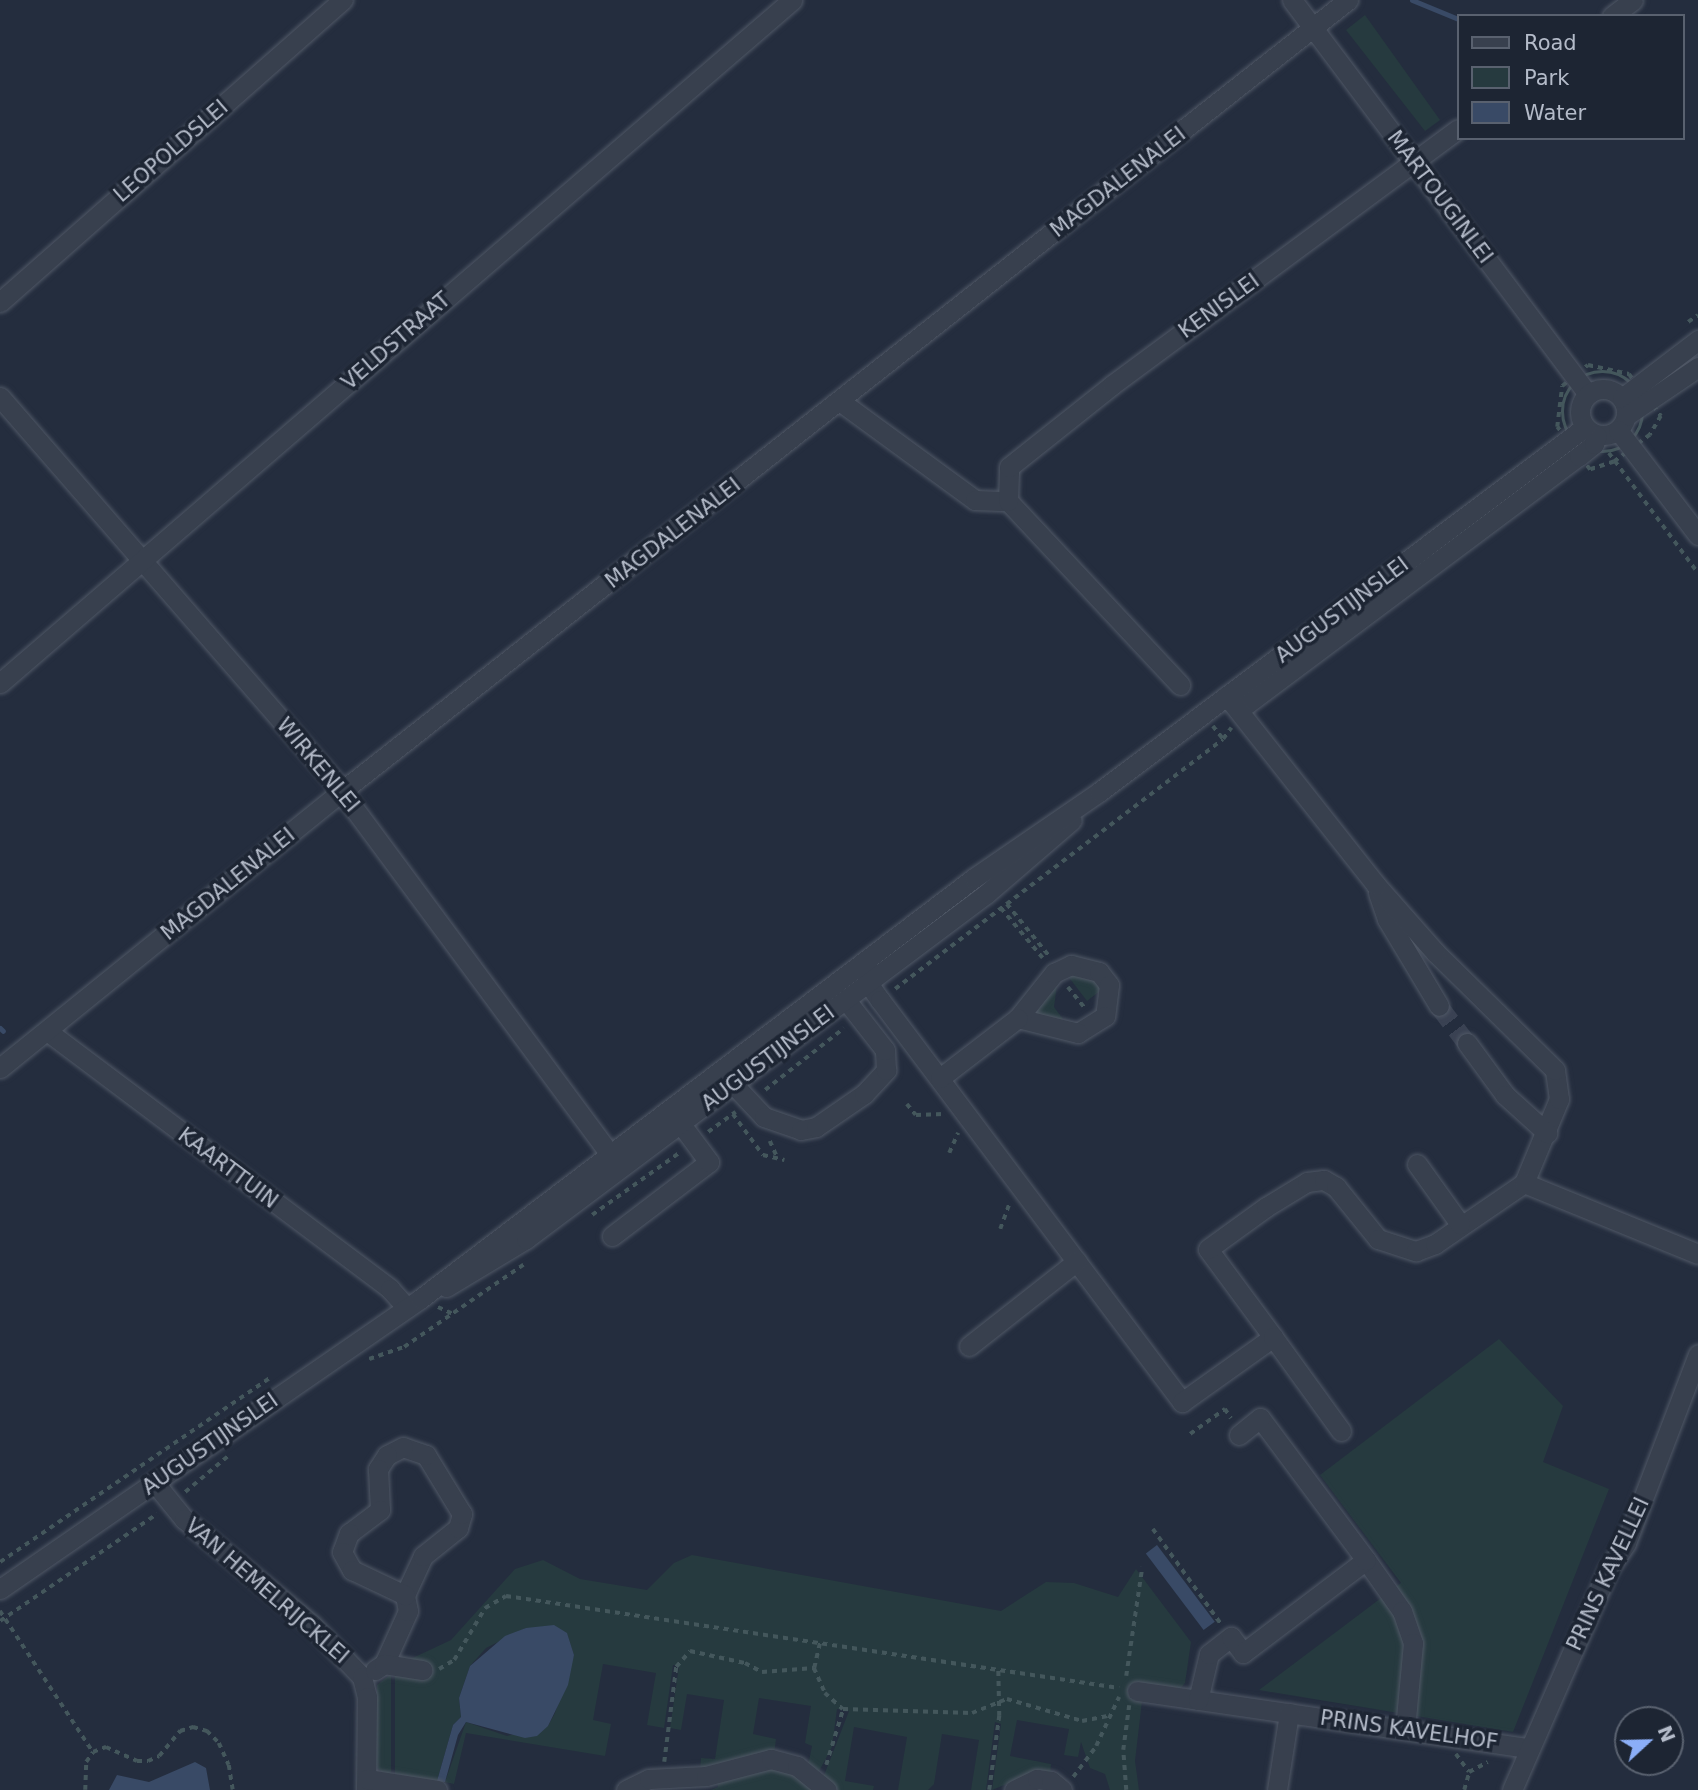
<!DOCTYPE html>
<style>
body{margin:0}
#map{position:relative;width:1698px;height:1790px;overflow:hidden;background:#242d3e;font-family:"DejaVu Sans",sans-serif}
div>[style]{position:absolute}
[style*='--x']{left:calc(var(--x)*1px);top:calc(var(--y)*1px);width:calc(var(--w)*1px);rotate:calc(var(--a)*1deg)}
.green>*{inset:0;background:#263a3f}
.water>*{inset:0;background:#394a66;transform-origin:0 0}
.stream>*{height:5px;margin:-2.5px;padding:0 2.5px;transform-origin:2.5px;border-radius:2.5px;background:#394a66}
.minor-tunnel>*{height:19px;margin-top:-9.5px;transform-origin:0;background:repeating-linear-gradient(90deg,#3a4253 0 19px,transparent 0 29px)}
.path>*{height:3.5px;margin-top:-1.75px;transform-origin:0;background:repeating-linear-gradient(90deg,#44575c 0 5px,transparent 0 10px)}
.path>.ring{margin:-1.75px;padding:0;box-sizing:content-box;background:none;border:3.5px solid #44575c;border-radius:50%}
.roads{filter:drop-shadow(0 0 2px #505866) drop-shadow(0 0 2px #505866)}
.minor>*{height:19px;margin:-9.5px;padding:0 9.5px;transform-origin:9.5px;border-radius:9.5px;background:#38404e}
.minor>.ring{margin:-9.5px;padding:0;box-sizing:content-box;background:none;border:19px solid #38404e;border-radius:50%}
span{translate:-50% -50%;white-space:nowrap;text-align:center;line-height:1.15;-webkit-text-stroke:7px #1d2533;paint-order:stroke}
.street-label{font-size:21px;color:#b4bbc9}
.legend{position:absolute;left:1457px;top:14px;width:228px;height:126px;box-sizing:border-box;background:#1d2533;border:2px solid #59616f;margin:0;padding:9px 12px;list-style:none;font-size:21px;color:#b4bbc9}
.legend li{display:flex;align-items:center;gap:14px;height:35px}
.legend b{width:35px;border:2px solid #59616f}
.north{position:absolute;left:1614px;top:1706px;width:70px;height:70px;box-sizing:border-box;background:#1d2533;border:2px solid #59616f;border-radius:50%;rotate:68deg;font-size:19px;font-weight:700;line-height:28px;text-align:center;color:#b4bbc9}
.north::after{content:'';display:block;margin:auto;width:24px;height:32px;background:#8baef7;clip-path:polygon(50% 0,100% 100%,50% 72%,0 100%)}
</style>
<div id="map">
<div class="green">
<div style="clip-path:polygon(1365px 15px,1440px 120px,1425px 131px,1346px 30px)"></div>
<div style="clip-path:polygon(1078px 968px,1105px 987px,1087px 1001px,1064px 971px)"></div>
<div style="clip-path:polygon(1053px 979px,1057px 985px,1054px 1007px,1063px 1019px,1057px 1024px,1033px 1014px)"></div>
<div style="clip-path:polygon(1499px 1339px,1563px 1406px,1543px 1462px,1609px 1489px,1513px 1732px,1259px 1690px,1401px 1583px,1320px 1475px)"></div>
<div style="clip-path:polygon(692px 1555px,1001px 1611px,1046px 1582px,1074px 1583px,1118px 1597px,1136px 1569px,1191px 1642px,1185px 1683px,1180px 1689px,1144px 1684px,1135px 1761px,1139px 1790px,1110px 1790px,1105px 1774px,1090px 1768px,1081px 1742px,1078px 1757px,1064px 1755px,1069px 1729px,1017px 1720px,1010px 1756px,1051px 1764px,1050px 1775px,1019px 1779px,992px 1790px,1001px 1724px,995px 1722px,986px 1790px,971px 1790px,979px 1740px,942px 1734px,934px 1784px,928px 1790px,898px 1790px,907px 1737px,854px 1727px,845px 1781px,874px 1786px,873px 1790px,837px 1790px,823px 1778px,849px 1711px,837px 1709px,832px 1747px,818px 1773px,808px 1766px,812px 1746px,805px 1743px,811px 1706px,759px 1698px,753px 1734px,776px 1739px,774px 1754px,700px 1770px,701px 1758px,715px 1759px,724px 1700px,687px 1694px,681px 1730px,670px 1728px,679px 1666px,673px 1665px,664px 1728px,647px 1725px,656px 1673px,603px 1664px,593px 1720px,611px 1724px,605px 1756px,466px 1733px,454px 1784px,445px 1782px,466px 1722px,507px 1736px,548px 1726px,555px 1713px,574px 1655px,567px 1634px,526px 1628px,486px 1648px,470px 1666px,459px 1698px,461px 1717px,453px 1725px,437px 1781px,395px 1774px,395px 1673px,402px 1663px,451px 1640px,515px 1569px,543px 1560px,580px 1579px,647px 1590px,674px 1563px)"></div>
<div style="clip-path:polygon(391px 1674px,391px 1775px,382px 1773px,375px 1764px,377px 1685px)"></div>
<div style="clip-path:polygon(762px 1768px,787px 1769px,816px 1790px,711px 1790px,718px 1787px,717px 1781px)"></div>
</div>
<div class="water">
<div style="left:1157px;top:1545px;width:96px;height:14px;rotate:53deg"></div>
<div style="clip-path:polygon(554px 1625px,567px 1633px,574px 1655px,568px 1685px,548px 1726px,537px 1736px,525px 1738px,466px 1722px,458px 1735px,445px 1782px,437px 1781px,453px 1725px,461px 1717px,459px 1698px,470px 1666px,505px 1636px,526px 1628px)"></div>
<div style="clip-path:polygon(195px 1762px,206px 1768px,210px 1790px,109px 1790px,117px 1775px,149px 1782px)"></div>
</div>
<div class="stream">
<div style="--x:1412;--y:0;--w:50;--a:22.4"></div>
<div style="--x:0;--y:1028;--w:4;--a:45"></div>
</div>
<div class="minor-tunnel">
<div style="--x:1439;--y:1006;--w:46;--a:52.9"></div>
</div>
<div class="path">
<div style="--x:1688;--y:322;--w:12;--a:-35"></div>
<div style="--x:1588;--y:365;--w:42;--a:12.4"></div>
<div style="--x:1629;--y:374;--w:53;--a:52.7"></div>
<div style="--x:1661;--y:416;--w:22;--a:120"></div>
<div style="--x:1650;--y:435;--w:45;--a:143.1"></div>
<div style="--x:1614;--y:462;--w:25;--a:162"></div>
<div style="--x:1590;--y:470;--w:54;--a:-127.5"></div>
<div style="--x:1557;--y:427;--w:41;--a:-83"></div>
<div style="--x:1562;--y:386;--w:33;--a:-39"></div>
<div class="ring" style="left:1563px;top:372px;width:76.5px;height:76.5px"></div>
<div style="--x:1609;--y:453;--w:149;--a:53.4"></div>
<div style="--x:1213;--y:726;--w:16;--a:52"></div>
<div style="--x:1007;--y:904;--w:68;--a:50.9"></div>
<div style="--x:1001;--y:908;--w:65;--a:50"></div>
<div style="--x:1068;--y:987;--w:27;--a:51"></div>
<div style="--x:895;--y:989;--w:412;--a:-37.3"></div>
<div style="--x:1223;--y:739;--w:14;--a:-54"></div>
<div style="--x:765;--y:1090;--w:100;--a:-38.1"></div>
<div style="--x:907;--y:1104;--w:14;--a:51"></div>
<div style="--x:916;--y:1115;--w:28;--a:-2"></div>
<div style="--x:733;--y:1114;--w:51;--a:53.8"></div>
<div style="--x:763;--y:1155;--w:22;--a:13"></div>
<div style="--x:708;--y:1132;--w:34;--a:-36"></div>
<div style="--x:770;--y:1141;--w:17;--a:66"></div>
<div style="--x:949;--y:1153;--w:22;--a:-66"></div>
<div style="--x:592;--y:1215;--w:107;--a:-35.5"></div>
<div style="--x:1000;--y:1229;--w:29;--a:-70"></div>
<div style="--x:438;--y:1307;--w:17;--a:25"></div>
<div style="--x:369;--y:1359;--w:37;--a:-19"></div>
<div style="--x:404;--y:1347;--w:145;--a:-34.6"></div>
<div style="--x:1190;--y:1434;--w:43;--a:-35.5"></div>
<div style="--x:1225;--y:1409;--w:11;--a:56"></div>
<div style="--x:185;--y:1492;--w:56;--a:-39.9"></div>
<div style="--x:1153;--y:1529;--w:117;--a:54.4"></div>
<div style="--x:0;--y:1562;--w:327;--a:-34.3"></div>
<div style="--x:0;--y:1611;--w:169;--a:56.6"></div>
<div style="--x:0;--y:1621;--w:190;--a:-34.3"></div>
<div style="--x:814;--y:1668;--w:26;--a:-77"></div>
<div style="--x:439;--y:1669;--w:17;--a:-31"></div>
<div style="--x:454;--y:1660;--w:61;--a:-59.2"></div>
<div style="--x:485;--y:1608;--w:24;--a:-30"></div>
<div style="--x:506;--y:1596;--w:620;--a:8.54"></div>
<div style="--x:1126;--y:1676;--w:110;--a:-81.6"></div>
<div style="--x:1456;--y:1754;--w:22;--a:54"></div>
<div style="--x:664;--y:1762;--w:96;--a:-82.8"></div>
<div style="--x:676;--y:1667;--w:21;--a:-49"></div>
<div style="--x:690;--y:1651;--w:56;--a:12.3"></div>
<div style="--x:745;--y:1663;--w:19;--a:28"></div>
<div style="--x:762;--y:1672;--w:52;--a:-4.4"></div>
<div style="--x:814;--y:1668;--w:27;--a:66"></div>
<div style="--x:825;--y:1693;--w:24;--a:42"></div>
<div style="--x:843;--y:1709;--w:129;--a:1.8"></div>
<div style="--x:972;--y:1713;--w:38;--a:-22"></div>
<div style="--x:1007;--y:1699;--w:78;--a:16.3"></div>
<div style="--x:1082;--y:1721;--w:26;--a:-11"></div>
<div style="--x:826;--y:1765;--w:59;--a:-73.1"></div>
<div style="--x:1073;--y:1777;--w:39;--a:-53"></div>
<div style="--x:1096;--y:1746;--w:54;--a:-64.9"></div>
<div style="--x:85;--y:1790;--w:28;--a:-88"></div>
<div style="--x:86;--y:1762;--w:12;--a:-55"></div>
<div style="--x:93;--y:1752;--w:14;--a:-21"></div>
<div style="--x:106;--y:1747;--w:34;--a:24"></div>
<div style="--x:137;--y:1761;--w:11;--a:0"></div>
<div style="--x:148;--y:1761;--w:12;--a:-24"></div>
<div style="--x:159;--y:1756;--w:33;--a:-50"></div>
<div style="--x:180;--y:1731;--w:14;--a:-17"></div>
<div style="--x:193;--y:1727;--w:15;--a:16"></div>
<div style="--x:207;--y:1731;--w:17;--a:45"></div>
<div style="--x:219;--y:1743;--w:24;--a:66"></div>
<div style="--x:229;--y:1765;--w:25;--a:81"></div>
<div style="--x:989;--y:1790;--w:75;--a:-82.3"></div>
<div style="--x:999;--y:1716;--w:46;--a:-91.2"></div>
<div style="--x:1126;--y:1790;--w:40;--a:-94.3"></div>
<div style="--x:1123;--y:1750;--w:45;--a:-82.4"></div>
<div style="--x:1464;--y:1790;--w:19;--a:-74"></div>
<div style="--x:1469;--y:1772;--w:21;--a:-28"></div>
</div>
<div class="roads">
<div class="minor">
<div style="--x:1292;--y:0;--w:493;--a:53.1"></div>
<div style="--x:1612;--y:16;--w:26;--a:-37"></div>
<div style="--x:0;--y:302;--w:457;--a:-41.4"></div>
<div class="ring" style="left:1580px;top:389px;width:27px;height:27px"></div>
<div style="--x:0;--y:397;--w:508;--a:48.99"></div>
<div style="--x:333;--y:780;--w:465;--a:53.5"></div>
<div style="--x:1622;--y:398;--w:96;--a:-37.3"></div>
<div style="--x:841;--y:402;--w:166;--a:36.2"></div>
<div style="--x:975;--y:500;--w:33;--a:2"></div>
<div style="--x:1008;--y:501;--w:252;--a:46.9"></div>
<div style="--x:1626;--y:416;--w:87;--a:-34.2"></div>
<div style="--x:1618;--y:430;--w:132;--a:52.7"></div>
<div style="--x:1008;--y:501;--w:34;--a:-88"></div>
<div style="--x:1009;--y:467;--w:132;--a:-38.5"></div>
<div style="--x:1112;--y:385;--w:430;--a:-36.5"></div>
<div style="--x:0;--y:683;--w:1046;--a:-40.77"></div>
<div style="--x:1239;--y:710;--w:424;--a:-36.8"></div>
<div style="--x:1579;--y:456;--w:19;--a:-39"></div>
<div style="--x:1594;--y:444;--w:9;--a:-72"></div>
<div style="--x:1378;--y:893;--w:28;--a:71"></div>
<div style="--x:1387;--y:919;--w:101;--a:59.1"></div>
<div style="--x:1071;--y:965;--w:29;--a:14"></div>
<div style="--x:1099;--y:972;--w:16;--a:52"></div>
<div style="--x:1109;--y:985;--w:31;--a:97"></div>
<div style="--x:1105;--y:1016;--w:32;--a:148"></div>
<div style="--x:1078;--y:1033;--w:62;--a:-166"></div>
<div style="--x:1018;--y:1018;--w:58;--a:-51.3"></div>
<div style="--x:1054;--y:973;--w:19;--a:-25"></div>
<div style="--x:869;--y:970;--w:13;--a:94"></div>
<div style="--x:868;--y:983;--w:21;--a:55"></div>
<div style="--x:880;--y:1000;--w:503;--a:53.08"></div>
<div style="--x:1182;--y:1402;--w:112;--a:-35.5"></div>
<div style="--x:1273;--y:1337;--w:109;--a:-126.5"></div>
<div style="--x:1208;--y:1249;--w:72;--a:-35.9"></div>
<div style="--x:1266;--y:1207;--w:48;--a:-31.4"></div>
<div style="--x:1307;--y:1182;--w:17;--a:-7"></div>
<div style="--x:1324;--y:1180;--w:14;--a:30"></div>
<div style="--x:1336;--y:1187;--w:67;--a:51.1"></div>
<div style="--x:1378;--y:1239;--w:40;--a:18"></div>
<div style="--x:1416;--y:1251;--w:20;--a:-20"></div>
<div style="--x:1435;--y:1244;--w:108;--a:-34.4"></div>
<div style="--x:1524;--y:1183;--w:91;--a:-67.4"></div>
<div style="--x:1559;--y:1099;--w:29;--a:-98"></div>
<div style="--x:1555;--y:1070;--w:168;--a:-135.5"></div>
<div style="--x:1435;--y:952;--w:89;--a:-131.4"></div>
<div style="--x:1376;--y:885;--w:241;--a:-128.3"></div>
<div style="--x:47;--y:1031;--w:429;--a:36.9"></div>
<div style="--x:390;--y:1289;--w:25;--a:48"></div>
<div style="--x:1467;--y:1043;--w:64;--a:53.8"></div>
<div style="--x:1505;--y:1095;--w:57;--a:42.1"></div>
<div style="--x:0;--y:1068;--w:440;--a:-39"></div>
<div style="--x:342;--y:791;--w:1280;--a:-38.18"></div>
<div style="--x:940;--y:1078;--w:98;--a:-37.6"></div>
<div style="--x:721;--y:1080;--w:13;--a:18"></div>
<div style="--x:733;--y:1084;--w:45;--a:46.8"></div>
<div style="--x:764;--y:1117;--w:39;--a:19"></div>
<div style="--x:801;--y:1130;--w:15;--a:-11"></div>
<div style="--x:816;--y:1127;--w:58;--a:-34.5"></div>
<div style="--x:864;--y:1094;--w:33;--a:-47"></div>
<div style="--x:886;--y:1070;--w:20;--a:-93"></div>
<div style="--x:885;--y:1050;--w:63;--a:-128"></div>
<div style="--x:1417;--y:1164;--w:74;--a:54.4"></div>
<div style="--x:1524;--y:1183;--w:188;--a:22.2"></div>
<div style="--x:612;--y:1236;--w:122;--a:-37.3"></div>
<div style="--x:709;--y:1162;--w:49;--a:-126.6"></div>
<div style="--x:446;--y:1287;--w:93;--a:-31"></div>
<div style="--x:526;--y:1239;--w:575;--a:-36.87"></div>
<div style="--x:986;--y:894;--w:113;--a:-40.7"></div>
<div style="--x:1273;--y:1337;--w:116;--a:54.1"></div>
<div style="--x:969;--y:1346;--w:137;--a:-38.2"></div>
<div style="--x:154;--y:1482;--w:48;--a:51"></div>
<div style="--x:184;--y:1519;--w:166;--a:39.6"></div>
<div style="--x:312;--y:1625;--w:72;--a:46.1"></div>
<div style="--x:362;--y:1677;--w:21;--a:76"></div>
<div style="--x:367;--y:1697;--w:93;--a:90.6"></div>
<div style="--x:1366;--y:1560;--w:62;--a:54.8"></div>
<div style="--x:1402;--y:1611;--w:34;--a:71"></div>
<div style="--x:1413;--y:1643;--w:86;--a:95.3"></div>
<div style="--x:0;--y:1589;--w:510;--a:-34.62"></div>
<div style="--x:420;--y:1299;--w:696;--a:-37.23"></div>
<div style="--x:974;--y:878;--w:152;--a:-34.5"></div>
<div style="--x:1099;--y:792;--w:608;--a:-36.91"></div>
<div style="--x:384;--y:1664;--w:58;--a:-65.6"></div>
<div style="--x:408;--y:1611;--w:16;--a:-101"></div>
<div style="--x:405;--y:1595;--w:43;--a:-65.2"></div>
<div style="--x:423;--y:1556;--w:45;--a:-38.7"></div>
<div style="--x:458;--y:1528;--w:15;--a:-74"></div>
<div style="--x:462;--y:1514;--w:69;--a:-121.4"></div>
<div style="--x:426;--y:1455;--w:24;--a:-161"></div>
<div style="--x:403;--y:1447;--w:18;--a:153"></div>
<div style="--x:387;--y:1455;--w:17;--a:123"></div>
<div style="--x:378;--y:1469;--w:41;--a:87.2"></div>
<div style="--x:380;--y:1510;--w:39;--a:143"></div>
<div style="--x:349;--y:1533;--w:20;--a:110"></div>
<div style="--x:342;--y:1552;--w:21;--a:61"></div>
<div style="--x:352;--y:1570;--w:59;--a:25.3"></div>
<div style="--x:375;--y:1670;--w:11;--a:-34"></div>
<div style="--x:384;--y:1664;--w:39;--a:9"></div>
<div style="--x:1137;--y:1691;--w:396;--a:8.3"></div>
<div style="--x:1198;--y:1700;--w:47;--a:-76.6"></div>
<div style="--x:1209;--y:1654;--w:28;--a:-38"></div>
<div style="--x:1231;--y:1637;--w:20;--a:53"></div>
<div style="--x:1243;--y:1653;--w:154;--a:-37.1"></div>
<div style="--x:1366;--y:1560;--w:177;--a:-126.7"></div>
<div style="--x:1260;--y:1418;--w:27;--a:141"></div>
<div style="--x:367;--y:1779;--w:71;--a:8.9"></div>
<div style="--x:626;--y:1790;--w:25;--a:-26"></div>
<div style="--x:649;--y:1779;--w:57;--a:-3"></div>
<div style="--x:706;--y:1776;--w:67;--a:-14.7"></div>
<div style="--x:771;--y:1759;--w:27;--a:15"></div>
<div style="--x:797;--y:1766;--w:38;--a:39"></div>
<div style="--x:1014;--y:1790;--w:25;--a:-26"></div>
<div style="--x:1037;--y:1779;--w:14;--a:8"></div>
<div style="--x:1051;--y:1781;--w:14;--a:39"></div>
<div style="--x:1277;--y:1790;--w:78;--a:-81.1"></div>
<div style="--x:1512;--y:1790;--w:240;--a:-66.4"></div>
<div style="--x:1608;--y:1570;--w:32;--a:-56"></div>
<div style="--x:1626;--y:1543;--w:202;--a:-69.1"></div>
</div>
</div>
<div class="street-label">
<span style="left:171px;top:151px;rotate:-41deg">LEOPOLDSLEI</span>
<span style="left:1118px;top:182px;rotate:-38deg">MAGDALENALEI</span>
<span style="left:1440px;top:197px;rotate:53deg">MARTOUGINLEI</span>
<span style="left:1219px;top:306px;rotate:-36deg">KENISLEI</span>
<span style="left:396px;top:341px;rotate:-41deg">VELDSTRAAT</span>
<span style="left:673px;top:533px;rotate:-38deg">MAGDALENALEI</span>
<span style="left:1342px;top:610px;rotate:-37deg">AUGUSTIJNSLEI</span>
<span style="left:318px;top:765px;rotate:50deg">WIRKENLEI</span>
<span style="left:228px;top:884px;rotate:-39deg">MAGDALENALEI</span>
<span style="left:768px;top:1058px;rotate:-37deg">AUGUSTIJNSLEI</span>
<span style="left:228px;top:1168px;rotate:37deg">KAARTTUIN</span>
<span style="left:210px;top:1444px;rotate:-35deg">AUGUSTIJNSLEI</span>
<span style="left:1608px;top:1574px;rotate:-65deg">PRINS KAVELLEI</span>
<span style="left:267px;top:1591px;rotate:41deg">VAN HEMELRIJCKLEI</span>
<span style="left:1409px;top:1730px;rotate:8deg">PRINS KAVELHOF</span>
</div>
<ul class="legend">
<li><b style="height:9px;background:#38404e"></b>Road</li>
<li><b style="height:19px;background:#263a3f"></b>Park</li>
<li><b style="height:19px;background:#394a66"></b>Water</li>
</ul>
<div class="north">N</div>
</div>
